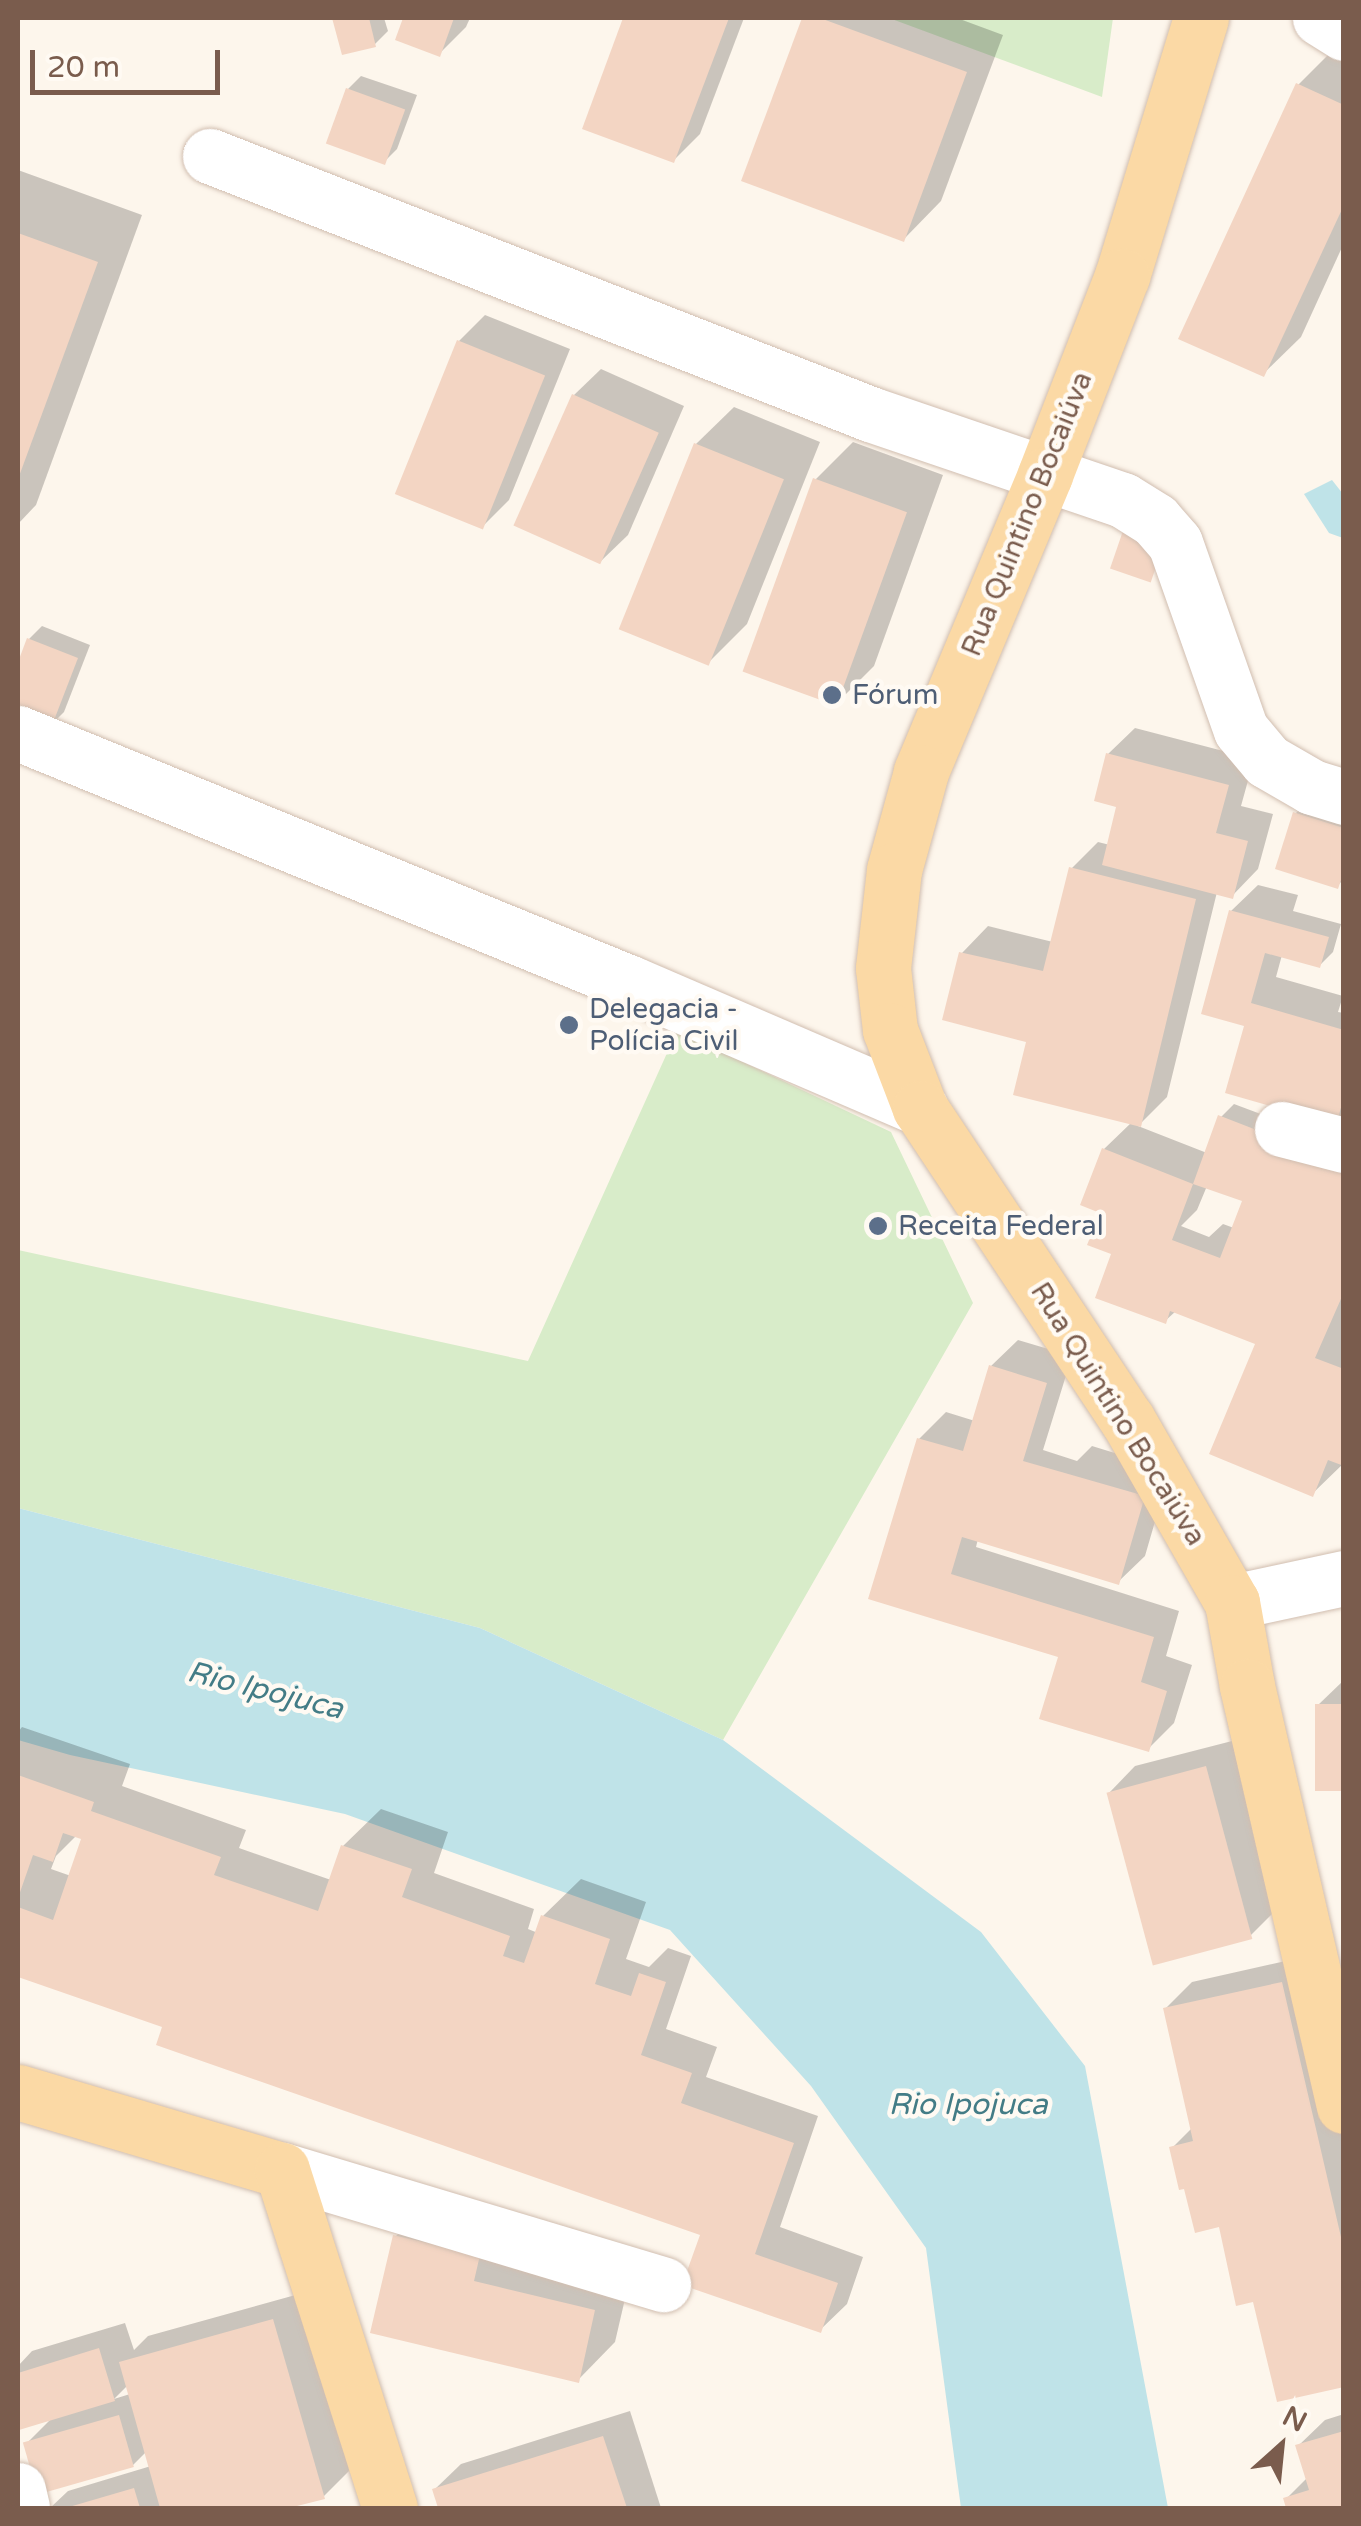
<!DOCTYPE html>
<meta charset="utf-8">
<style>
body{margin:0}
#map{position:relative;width:1361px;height:2526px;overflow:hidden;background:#fdf6ec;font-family:"Varela Round",sans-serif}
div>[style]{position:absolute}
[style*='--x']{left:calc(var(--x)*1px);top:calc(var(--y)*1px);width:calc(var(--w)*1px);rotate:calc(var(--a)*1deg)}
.green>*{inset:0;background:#d8ecc9}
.water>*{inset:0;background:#bfe3e8}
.shadow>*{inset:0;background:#0003}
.building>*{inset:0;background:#f3d5c3;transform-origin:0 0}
.roads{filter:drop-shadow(0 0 2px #d1beb0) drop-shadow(0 0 2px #d1beb0)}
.minor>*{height:55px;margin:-27.5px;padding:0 27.5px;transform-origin:27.5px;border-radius:27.5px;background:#fff}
.major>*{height:55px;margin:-27.5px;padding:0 27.5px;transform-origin:27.5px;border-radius:27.5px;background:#fbd9a5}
.dots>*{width:28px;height:28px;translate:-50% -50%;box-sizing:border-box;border:5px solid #fffaf3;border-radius:50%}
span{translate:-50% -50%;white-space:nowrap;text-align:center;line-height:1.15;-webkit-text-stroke:9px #fffaf3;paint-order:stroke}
.street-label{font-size:28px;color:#7a5c4d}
.service-label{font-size:28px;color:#4e5e75}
.left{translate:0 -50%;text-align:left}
.water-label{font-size:30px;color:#437c86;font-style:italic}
.frame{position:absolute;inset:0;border:20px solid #7a5c4d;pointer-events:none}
.north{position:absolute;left:1231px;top:2396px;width:100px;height:100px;-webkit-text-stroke:8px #fffaf3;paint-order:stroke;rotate:27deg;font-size:28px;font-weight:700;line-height:40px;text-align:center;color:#7a5c4d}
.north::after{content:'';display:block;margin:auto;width:35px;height:45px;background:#7a5c4d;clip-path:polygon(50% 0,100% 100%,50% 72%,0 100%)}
.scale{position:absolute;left:30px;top:50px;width:190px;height:45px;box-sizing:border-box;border:5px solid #7a5c4d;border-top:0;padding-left:12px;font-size:30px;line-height:35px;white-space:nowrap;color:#7a5c4d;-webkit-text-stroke:8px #fffaf3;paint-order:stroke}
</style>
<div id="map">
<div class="green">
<div style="clip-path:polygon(889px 18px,1113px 18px,1102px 97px)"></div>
<div style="clip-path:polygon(677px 1031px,891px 1132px,973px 1303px,723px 1740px,480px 1628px,18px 1508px,18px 1250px,528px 1361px)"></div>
</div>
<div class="water">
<div style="clip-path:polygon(1332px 480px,1343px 494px,1343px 538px,1329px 533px,1304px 494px)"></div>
<div style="clip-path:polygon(18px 1508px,480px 1628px,723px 1740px,981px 1932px,1085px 2066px,1168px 2508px,961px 2508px,926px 2248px,811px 2086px,670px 1930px,345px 1814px,70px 1755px,18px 1740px)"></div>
</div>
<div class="shadow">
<div style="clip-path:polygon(335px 18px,384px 18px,388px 31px,375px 44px,344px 52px)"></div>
<div style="clip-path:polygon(406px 18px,470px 18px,466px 27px,439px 54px,398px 38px)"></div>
<div style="clip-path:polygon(626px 18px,744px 18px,700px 134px,674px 160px,585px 128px)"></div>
<div style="clip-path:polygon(805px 18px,957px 18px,1003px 35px,941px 201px,904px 239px,744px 179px)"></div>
<div style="clip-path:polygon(1336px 47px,1344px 51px,1344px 243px,1301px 337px,1263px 374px,1298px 85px)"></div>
<div style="clip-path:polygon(361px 76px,417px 95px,397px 149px,384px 162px,348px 89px)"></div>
<div style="clip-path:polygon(18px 170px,142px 215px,36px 505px,18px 524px)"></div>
<div style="clip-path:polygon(485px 315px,570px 349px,509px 500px,482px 527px,459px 341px)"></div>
<div style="clip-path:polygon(601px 369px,684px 406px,628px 535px,601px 561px,574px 395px)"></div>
<div style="clip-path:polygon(734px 407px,820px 442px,747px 624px,710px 661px,696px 444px)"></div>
<div style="clip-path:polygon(853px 442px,943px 475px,874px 666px,836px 704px,816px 479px)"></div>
<div style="clip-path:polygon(42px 626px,90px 645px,64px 712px,51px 725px,18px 713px,18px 669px,29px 639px)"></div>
<div style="clip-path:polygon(evenodd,1135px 728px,1254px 759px,1241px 806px,1273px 814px,1258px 869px,1232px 896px,1217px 892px,1167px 1097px,1138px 1126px,1207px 1153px,1221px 1117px,1234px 1104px,1282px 1122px,1247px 1024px,1231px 911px,1258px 885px,1298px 895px,1293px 911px,1341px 924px,1333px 952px,1320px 965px,1282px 955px,1276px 977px,1343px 996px,1338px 1012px,1344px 1013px,1344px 1113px,1333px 1124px,1344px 1128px,1344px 1463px,1312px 1494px,1258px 1342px,1176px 1311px,1165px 1321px,1102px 1214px,1104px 1149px,1132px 1122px,1029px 1040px,962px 953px,988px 926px,1053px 942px,1071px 869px,1098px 842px,1110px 845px,1119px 805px,1108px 754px,1135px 728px,1207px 1186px,1244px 1200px,1234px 1228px,1223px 1224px,1209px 1237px,1181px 1226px,1197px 1210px,1207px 1186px)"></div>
<div style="clip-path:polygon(1309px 800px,1344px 811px,1344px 879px,1337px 886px,1296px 813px)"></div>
<div style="clip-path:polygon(1018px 1340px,1072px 1356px,1043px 1450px,1077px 1461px,1092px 1446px,1170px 1470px,1145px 1556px,1118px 1582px,978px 1539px,976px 1547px,1179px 1611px,1166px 1656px,1192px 1665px,1174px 1723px,1148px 1749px,1061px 1655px,871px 1597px,919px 1439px,946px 1412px,975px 1421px,991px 1366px)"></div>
<div style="clip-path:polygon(1344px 1680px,1344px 1788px,1317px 1706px)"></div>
<div style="clip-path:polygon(evenodd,22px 1727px,130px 1764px,122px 1786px,246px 1830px,239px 1848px,331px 1880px,343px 1846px,381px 1809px,448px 1832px,434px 1873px,534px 1909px,528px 1929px,538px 1933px,543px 1916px,581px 1879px,646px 1902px,626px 1959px,649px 1967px,668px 1948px,691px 1956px,666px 2029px,717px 2047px,706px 2077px,818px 2116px,780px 2227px,863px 2257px,847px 2304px,820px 2330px,703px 2233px,165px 2025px,18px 1974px,18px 1732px,22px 1727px,77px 1835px,84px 1837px,71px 1876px,51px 1869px,56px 1856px,77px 1835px)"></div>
<div style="clip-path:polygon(1232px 1741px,1276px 1910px,1250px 1936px,1109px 1793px,1135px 1766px)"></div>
<div style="clip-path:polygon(1308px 1956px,1344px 2111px,1344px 2384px,1255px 2299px,1221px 2224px,1172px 2148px,1193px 2127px,1165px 2009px,1192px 1982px)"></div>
<div style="clip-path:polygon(433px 2199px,631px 2273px,615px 2342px,578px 2380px,395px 2237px)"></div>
<div style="clip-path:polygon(evenodd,299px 2294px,350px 2470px,324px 2496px,280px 2508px,50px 2508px,68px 2491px,151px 2466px,146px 2452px,133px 2465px,26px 2444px,52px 2418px,21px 2427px,18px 2416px,18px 2366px,32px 2351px,125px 2323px,134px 2350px,148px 2336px,299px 2294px,128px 2385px,130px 2394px,114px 2399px,128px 2385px)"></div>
<div style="clip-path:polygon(630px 2411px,661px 2508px,440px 2508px,434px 2490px,461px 2464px)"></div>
<div style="clip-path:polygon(1344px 2414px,1344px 2508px,1289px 2508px,1286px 2499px,1308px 2477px,1298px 2446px,1325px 2420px)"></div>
</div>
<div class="building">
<div style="clip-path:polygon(332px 18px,369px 18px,376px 47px,342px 55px)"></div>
<div style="clip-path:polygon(403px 18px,454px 18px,440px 57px,395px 40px)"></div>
<div style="clip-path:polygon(623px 18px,729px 18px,674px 163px,582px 129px)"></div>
<div style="clip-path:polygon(802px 18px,820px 18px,967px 72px,904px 242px,741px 181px)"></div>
<div style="clip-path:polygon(1296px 83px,1344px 105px,1344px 205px,1264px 377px,1178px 339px)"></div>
<div style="left:346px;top:88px;width:63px;height:59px;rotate:20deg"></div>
<div style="clip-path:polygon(18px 233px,98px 262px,18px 479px)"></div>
<div style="left:457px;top:340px;width:95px;height:166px;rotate:22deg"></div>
<div style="left:572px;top:394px;width:95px;height:144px;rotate:24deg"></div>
<div style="left:694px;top:443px;width:97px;height:201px;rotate:22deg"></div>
<div style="left:813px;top:478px;width:100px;height:206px;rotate:20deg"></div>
<div style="left:1125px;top:525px;width:43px;height:46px;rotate:19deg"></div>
<div style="clip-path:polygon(27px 638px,78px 658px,51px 728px,18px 715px,18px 662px)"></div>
<div style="clip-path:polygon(1106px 753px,1229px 785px,1216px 833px,1248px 841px,1233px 899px,1102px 865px,1116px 807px,1094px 801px)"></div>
<div style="clip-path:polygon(1293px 812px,1344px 828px,1344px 871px,1338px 889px,1275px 869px)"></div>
<div style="clip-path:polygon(1069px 867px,1196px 899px,1141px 1127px,1013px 1095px,1026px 1042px,942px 1020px,959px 952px,1043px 971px)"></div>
<div style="clip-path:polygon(1229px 910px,1329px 937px,1320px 968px,1265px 953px,1251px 1003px,1344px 1030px,1344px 1097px,1336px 1125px,1225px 1093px,1244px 1026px,1201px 1014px)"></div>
<div style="clip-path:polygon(1218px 1115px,1344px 1164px,1344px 1292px,1315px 1358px,1344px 1369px,1344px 1466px,1328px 1460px,1313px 1497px,1209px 1454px,1255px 1344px,1170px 1311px,1166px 1324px,1095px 1298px,1111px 1254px,1087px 1245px,1100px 1213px,1080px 1205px,1102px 1148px,1193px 1184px,1172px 1240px,1220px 1258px,1242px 1201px,1193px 1184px)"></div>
<div style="clip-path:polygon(989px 1365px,1047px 1383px,1023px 1461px,1145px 1496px,1119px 1585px,962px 1537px,951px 1574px,1154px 1637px,1141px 1682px,1167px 1691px,1149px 1752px,1039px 1719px,1058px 1657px,868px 1599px,917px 1438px,963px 1451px)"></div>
<div style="left:1344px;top:1704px;width:87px;height:29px;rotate:90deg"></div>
<div style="left:1206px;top:1766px;width:179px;height:103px;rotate:75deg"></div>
<div style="clip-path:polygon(18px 1775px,94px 1802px,91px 1811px,221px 1857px,214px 1875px,318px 1911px,341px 1845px,412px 1869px,402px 1897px,510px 1936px,503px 1956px,524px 1963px,541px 1915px,610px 1939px,595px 1984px,631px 1996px,639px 1973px,666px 1982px,641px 2055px,692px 2073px,681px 2103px,794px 2143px,755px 2254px,838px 2283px,821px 2333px,682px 2285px,700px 2235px,156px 2045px,162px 2027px,18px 1977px,18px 1907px,53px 1920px,81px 1839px,63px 1833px,53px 1862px,33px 1855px,18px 1898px)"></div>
<div style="clip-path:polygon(1282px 1982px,1344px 2250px,1344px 2387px,1277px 2402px,1253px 2302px,1236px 2306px,1219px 2227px,1195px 2233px,1184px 2189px,1179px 2190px,1169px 2147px,1193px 2141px,1163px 2008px)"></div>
<div style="clip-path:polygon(393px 2235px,480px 2255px,474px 2281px,595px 2310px,579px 2383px,370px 2333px)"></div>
<div style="clip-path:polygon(273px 2319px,325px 2499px,289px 2508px,160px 2508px,119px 2362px)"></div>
<div style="clip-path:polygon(99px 2348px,115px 2401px,19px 2430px,18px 2373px)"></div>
<div style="left:119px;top:2415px;width:54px;height:100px;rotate:74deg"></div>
<div style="clip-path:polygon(1344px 2431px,1344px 2508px,1286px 2508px,1283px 2498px,1309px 2490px,1295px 2445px)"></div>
<div style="clip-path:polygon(603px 2436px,627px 2508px,438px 2508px,432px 2489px)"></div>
<div style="clip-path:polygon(134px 2488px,140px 2508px,70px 2508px,69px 2507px)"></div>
</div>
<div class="roads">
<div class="minor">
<div style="--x:1320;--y:18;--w:28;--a:32"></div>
<div style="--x:210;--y:156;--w:709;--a:21.35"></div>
<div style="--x:870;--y:414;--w:267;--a:18.8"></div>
<div style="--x:1123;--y:500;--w:38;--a:32"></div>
<div style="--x:1155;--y:520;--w:30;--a:49"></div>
<div style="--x:1175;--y:543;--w:198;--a:70.6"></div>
<div style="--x:1241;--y:730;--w:40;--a:50"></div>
<div style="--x:1267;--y:761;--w:52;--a:30"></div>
<div style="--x:1312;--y:787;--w:34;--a:17"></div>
<div style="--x:18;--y:733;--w:661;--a:22.22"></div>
<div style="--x:630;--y:983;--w:316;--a:23.3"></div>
<div style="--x:1282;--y:1129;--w:64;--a:14.5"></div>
<div style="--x:1232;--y:1602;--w:115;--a:-12.1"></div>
<div style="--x:282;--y:2170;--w:398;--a:16.7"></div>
<div style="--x:18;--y:2490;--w:18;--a:77"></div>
</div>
<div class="major">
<div style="--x:1201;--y:18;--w:270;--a:107"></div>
<div style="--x:1122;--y:276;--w:213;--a:111.2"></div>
<div style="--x:1045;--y:475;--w:322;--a:112.7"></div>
<div style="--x:921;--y:772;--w:102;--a:105.4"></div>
<div style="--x:894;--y:870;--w:99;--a:96.4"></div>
<div style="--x:883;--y:968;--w:62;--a:83.6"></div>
<div style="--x:890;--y:1030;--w:84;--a:69"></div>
<div style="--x:920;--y:1108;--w:374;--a:56.4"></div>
<div style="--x:1127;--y:1419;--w:211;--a:60.2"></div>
<div style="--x:1232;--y:1602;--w:85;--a:79.9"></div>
<div style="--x:1247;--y:1686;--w:431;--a:77"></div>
<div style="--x:18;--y:2092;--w:275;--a:16.5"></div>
<div style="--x:282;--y:2170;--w:355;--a:72.3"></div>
</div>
</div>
<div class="dots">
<div style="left:832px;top:695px;background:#5c6f8a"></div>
<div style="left:569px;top:1025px;background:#5c6f8a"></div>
<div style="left:878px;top:1226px;background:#5c6f8a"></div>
</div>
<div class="street-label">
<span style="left:1027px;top:514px;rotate:-68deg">Rua Quintino Bocaiúva</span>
<span style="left:1118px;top:1414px;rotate:58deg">Rua Quintino Bocaiúva</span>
</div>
<div class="service-label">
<span class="left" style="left:852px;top:695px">Fórum</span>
<span class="left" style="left:589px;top:1025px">Delegacia -<br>Polícia Civil</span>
<span class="left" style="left:898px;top:1226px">Receita Federal</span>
</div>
<div class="water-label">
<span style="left:265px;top:1691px;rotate:14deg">Rio Ipojuca</span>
<span style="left:968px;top:2105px">Rio Ipojuca</span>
</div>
<div class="frame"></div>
<div class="north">N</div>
<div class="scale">20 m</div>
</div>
